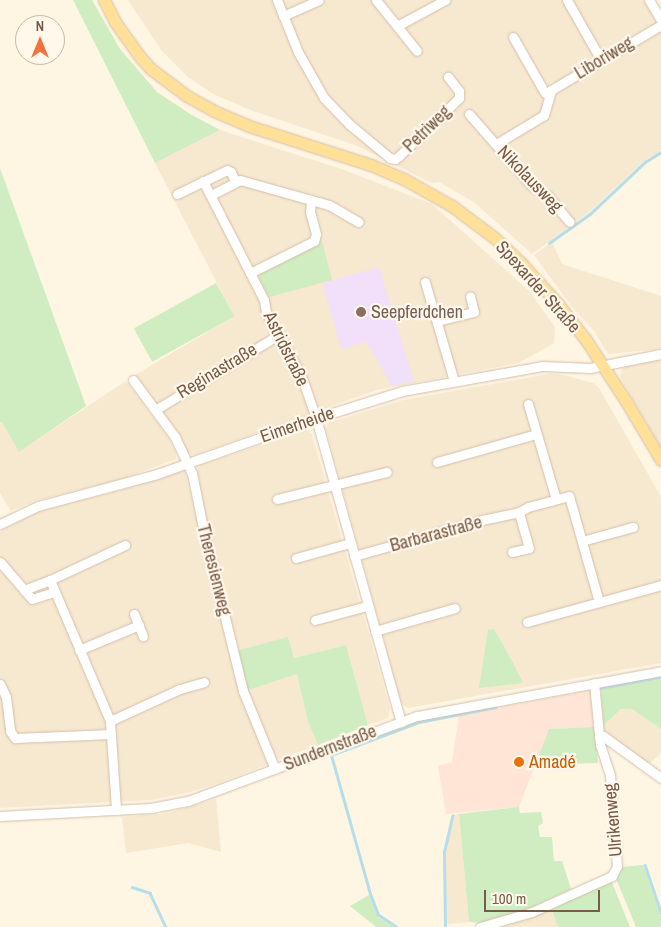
<!DOCTYPE html>
<meta charset="utf-8">
<style>
body{margin:0}
#map{position:relative;width:661px;height:927px;overflow:hidden;background:#fef5e2;font-family:"Archivo Narrow",sans-serif}
div>[style]{position:absolute}
[style*='--x']{left:calc(var(--x)*1px);top:calc(var(--y)*1px);width:calc(var(--w)*1px);rotate:calc(var(--a)*1deg)}
.residential>*{inset:0;background:#f7e8d0}
.commercial>*{inset:0;background:#ffe5d6}
.education>*{inset:0;background:#f2dffa}
.green>*{inset:0;background:#cfedc0;transform-origin:0 0}
.stream>*{height:2.5px;margin:-1.25px;padding:0 1.25px;transform-origin:1.25px;border-radius:1.25px;background:#b5deea}
.roads{filter:drop-shadow(0 0 1px #d3bfaa) drop-shadow(0 0 1px #d3bfaa)}
.minor>*{height:9px;margin:-4.5px;padding:0 4.5px;transform-origin:4.5px;border-radius:4.5px;background:#fff}
.major>*{height:11px;margin:-5.5px;padding:0 5.5px;transform-origin:5.5px;border-radius:5.5px;background:#ffe099}
.dots>*{width:14px;height:14px;translate:-50% -50%;box-sizing:border-box;border:2px solid #fff8eb;border-radius:50%}
span{translate:-50% -50%;white-space:nowrap;text-align:center;line-height:1.15;-webkit-text-stroke:4.5px #fff8eb;paint-order:stroke}
.street-label{font-size:18px;color:#795b46}
.education-label{font-size:18px;color:#785e54}
.left{translate:0 -50%;text-align:left}
.food-label{font-size:18px;color:#c56008}
.north{position:absolute;left:15px;top:15px;width:50px;height:50px;box-sizing:border-box;background:#fff8eb;border:1px solid #c9b9a9;border-radius:50%;rotate:0deg;font-size:14px;font-weight:700;line-height:20px;text-align:center;color:#795b46}
.north::after{content:'';display:block;margin:auto;width:18px;height:22px;background:#f3713c;clip-path:polygon(50% 0,100% 100%,50% 72%,0 100%)}
.scale{position:absolute;left:484px;top:890px;width:116px;height:22px;box-sizing:border-box;border:2px solid #795b46;border-top:0;padding-left:6px;font-size:15px;line-height:18px;white-space:nowrap;color:#795b46;-webkit-text-stroke:4px #fff8eb;paint-order:stroke}
</style>
<div id="map">
<div class="residential">
<div style="clip-path:polygon(128px 0,643px 0,661px 30px,661px 151px,644px 161px,588px 213px,532px 254px,475px 203px,439px 182px,432px 183px,355px 145px,253px 111px,215px 95px,188px 77px,162px 51px)"></div>
<div style="clip-path:polygon(220px 130px,344px 170px,432px 204px,529px 291px,555px 327px,554px 343px,519px 363px,377px 390px,194px 455px,188px 453px,178px 433px,135px 375px,234px 316px,155px 163px)"></div>
<div style="clip-path:polygon(552px 242px,562px 264px,661px 296px,661px 349px,608px 354px,594px 331px,572px 307px,534px 255px)"></div>
<div style="clip-path:polygon(661px 358px,661px 447px,620px 377px,622px 369px,632px 363px)"></div>
<div style="clip-path:polygon(548px 374px,560px 374px,593px 383px,599px 388px,661px 497px,661px 663px,408px 708px,401px 703px,326px 429px,328px 423px,403px 400px)"></div>
<div style="clip-path:polygon(126px 381px,169px 438px,176px 453px,176px 459px,122px 479px,38px 500px,11px 511px,0 493px,0 423px,2px 422px,20px 451px)"></div>
<div style="clip-path:polygon(308px 430px,312px 434px,390px 708px,388px 718px,368px 725px,346px 645px,294px 658px,288px 638px,236px 651px,206px 527px,196px 471px,200px 465px)"></div>
<div style="clip-path:polygon(185px 470px,239px 693px,268px 764px,219px 783px,187px 793px,150px 800px,0 808px,0 531px,39px 511px,122px 490px)"></div>
<div style="clip-path:polygon(297px 674px,308px 722px,318px 745px,277px 760px,246px 691px)"></div>
<div style="clip-path:polygon(621px 709px,632px 709px,661px 729px,661px 753px,648px 765px,603px 731px,603px 726px)"></div>
<div style="clip-path:polygon(216px 799px,221px 852px,188px 843px,126px 853px,122px 817px,163px 814px)"></div>
<div style="clip-path:polygon(459px 814px,469px 922px,446px 924px,445px 853px,453px 815px)"></div>
<div style="clip-path:polygon(551px 907px,558px 927px,493px 927px)"></div>
</div>
<div class="commercial">
<div style="clip-path:polygon(592px 690px,594px 727px,549px 729px,519px 807px,446px 814px,438px 766px,452px 762px,459px 715px)"></div>
</div>
<div class="education">
<div style="clip-path:polygon(379px 267px,414px 381px,392px 386px,366px 342px,341px 349px,322px 283px)"></div>
</div>
<div class="green">
<div style="clip-path:polygon(73px 0,92px 0,120px 49px,157px 92px,190px 114px,220px 130px,155px 163px)"></div>
<div style="clip-path:polygon(0 168px,86px 406px,19px 452px,2px 422px,0 423px)"></div>
<div style="clip-path:polygon(322px 241px,332px 280px,269px 297px,259px 279px,261px 271px)"></div>
<div style="left:216px;top:283px;width:38px;height:94px;rotate:61deg"></div>
<div style="clip-path:polygon(494px 629px,512px 661px,523px 683px,479px 688px,488px 630px)"></div>
<div style="clip-path:polygon(288px 637px,294px 658px,346px 645px,368px 725px,318px 745px,308px 722px,297px 674px,246px 691px,236px 651px)"></div>
<div style="clip-path:polygon(661px 679px,661px 729px,632px 709px,621px 709px,603px 726px,601px 689px)"></div>
<div style="clip-path:polygon(594px 727px,598px 763px,535px 765px,549px 729px)"></div>
<div style="clip-path:polygon(519px 807px,520px 813px,541px 812px,543px 823px,538px 826px,540px 837px,552px 837px,554px 861px,562px 861px,571px 889px,529px 909px,482px 923px,469px 922px,459px 814px)"></div>
<div style="clip-path:polygon(643px 865px,661px 916px,661px 927px,636px 927px,615px 876px,621px 867px)"></div>
<div style="clip-path:polygon(611px 880px,630px 927px,558px 927px,551px 907px)"></div>
<div style="clip-path:polygon(369px 895px,378px 917px,394px 927px,376px 927px,350px 906px)"></div>
</div>
<div class="stream">
<div style="--x:549;--y:243;--w:50;--a:-35.3"></div>
<div style="--x:590;--y:214;--w:76;--a:-43.4"></div>
<div style="--x:645;--y:162;--w:19;--a:-32"></div>
<div style="--x:600;--y:688;--w:62;--a:-10.2"></div>
<div style="--x:645;--y:865;--w:50;--a:71.2"></div>
<div style="--x:132;--y:887;--w:19;--a:18"></div>
<div style="--x:150;--y:893;--w:38;--a:65"></div>
<div style="--x:396;--y:927;--w:22;--a:-146"></div>
<div style="--x:378;--y:915;--w:22;--a:-111"></div>
<div style="--x:370;--y:894;--w:144;--a:-105.7"></div>
<div style="--x:331;--y:755;--w:94;--a:-20.6"></div>
<div style="--x:419;--y:722;--w:78;--a:-11"></div>
<div style="--x:445;--y:927;--w:75;--a:-90.8"></div>
<div style="--x:444;--y:852;--w:37;--a:-77"></div>
</div>
<div class="roads">
<div class="minor">
<div style="--x:277;--y:0;--w:56;--a:68"></div>
<div style="--x:298;--y:52;--w:53;--a:60.5"></div>
<div style="--x:324;--y:98;--w:36;--a:46"></div>
<div style="--x:349;--y:124;--w:53;--a:39.7"></div>
<div style="--x:390;--y:158;--w:5;--a:11"></div>
<div style="--x:395;--y:159;--w:5;--a:-37"></div>
<div style="--x:399;--y:156;--w:83;--a:-44"></div>
<div style="--x:459;--y:98;--w:7;--a:-90"></div>
<div style="--x:459;--y:91;--w:18;--a:-128"></div>
<div style="--x:376;--y:0;--w:65;--a:51.2"></div>
<div style="--x:567;--y:0;--w:69;--a:60.5"></div>
<div style="--x:649;--y:0;--w:23;--a:59"></div>
<div style="--x:283;--y:16;--w:39;--a:-24"></div>
<div style="--x:397;--y:26;--w:55;--a:-28.4"></div>
<div style="--x:513;--y:37;--w:64;--a:60.3"></div>
<div style="--x:545;--y:93;--w:4;--a:14"></div>
<div style="--x:469;--y:114;--w:96;--a:48.8"></div>
<div style="--x:532;--y:186;--w:17;--a:31"></div>
<div style="--x:547;--y:195;--w:35;--a:50"></div>
<div style="--x:496;--y:144;--w:56;--a:-31.1"></div>
<div style="--x:544;--y:115;--w:26;--a:-74"></div>
<div style="--x:551;--y:90;--w:128;--a:-30.6"></div>
<div style="--x:203;--y:181;--w:134;--a:62.9"></div>
<div style="--x:264;--y:300;--w:12;--a:81"></div>
<div style="--x:266;--y:312;--w:72;--a:60.9"></div>
<div style="--x:301;--y:375;--w:46;--a:70.8"></div>
<div style="--x:316;--y:418;--w:316;--a:74.4"></div>
<div style="--x:177;--y:194;--w:55;--a:-25.6"></div>
<div style="--x:227;--y:170;--w:4;--a:27"></div>
<div style="--x:231;--y:172;--w:11;--a:68"></div>
<div style="--x:211;--y:195;--w:33;--a:-27"></div>
<div style="--x:240;--y:180;--w:92;--a:15.7"></div>
<div style="--x:329;--y:205;--w:34;--a:30"></div>
<div style="--x:250;--y:273;--w:72;--a:-26.6"></div>
<div style="--x:314;--y:241;--w:7;--a:-74"></div>
<div style="--x:316;--y:234;--w:23;--a:-105"></div>
<div style="--x:310;--y:212;--w:12;--a:-85"></div>
<div style="--x:425;--y:282;--w:103;--a:73.7"></div>
<div style="--x:437;--y:321;--w:38;--a:-14"></div>
<div style="--x:474;--y:312;--w:16;--a:-104"></div>
<div style="--x:133;--y:380;--w:71;--a:53.6"></div>
<div style="--x:175;--y:437;--w:40;--a:65"></div>
<div style="--x:192;--y:473;--w:56;--a:78.7"></div>
<div style="--x:203;--y:528;--w:168;--a:76.2"></div>
<div style="--x:243;--y:691;--w:84;--a:67.7"></div>
<div style="--x:528;--y:404;--w:99;--a:73.6"></div>
<div style="--x:155;--y:410;--w:146;--a:-31.3"></div>
<div style="--x:437;--y:462;--w:103;--a:-15.8"></div>
<div style="--x:277;--y:499;--w:113;--a:-13.8"></div>
<div style="--x:0;--y:524;--w:42;--a:-25.3"></div>
<div style="--x:38;--y:506;--w:120;--a:-15"></div>
<div style="--x:154;--y:475;--w:172;--a:-19.4"></div>
<div style="--x:316;--y:418;--w:90;--a:-17.4"></div>
<div style="--x:402;--y:391;--w:142;--a:-10.1"></div>
<div style="--x:542;--y:366;--w:48;--a:2.4"></div>
<div style="--x:590;--y:368;--w:72;--a:-11.2"></div>
<div style="--x:582;--y:541;--w:53;--a:-15.4"></div>
<div style="--x:512;--y:552;--w:17;--a:-13"></div>
<div style="--x:529;--y:548;--w:37;--a:-106"></div>
<div style="--x:354;--y:556;--w:133;--a:-15.7"></div>
<div style="--x:482;--y:520;--w:38;--a:-12"></div>
<div style="--x:519;--y:512;--w:10;--a:-29"></div>
<div style="--x:528;--y:507;--w:42;--a:-15"></div>
<div style="--x:569;--y:496;--w:110;--a:74.2"></div>
<div style="--x:296;--y:558;--w:56;--a:-15.5"></div>
<div style="--x:0;--y:562;--w:37;--a:49"></div>
<div style="--x:24;--y:590;--w:28;--a:-21"></div>
<div style="--x:50;--y:580;--w:153;--a:66.9"></div>
<div style="--x:110;--y:721;--w:89;--a:86.1"></div>
<div style="--x:50;--y:580;--w:83;--a:-25"></div>
<div style="--x:24;--y:590;--w:12;--a:48"></div>
<div style="--x:32;--y:599;--w:22;--a:-18"></div>
<div style="--x:134;--y:614;--w:24;--a:68"></div>
<div style="--x:315;--y:620;--w:54;--a:-15.1"></div>
<div style="--x:527;--y:622;--w:139;--a:-15.4"></div>
<div style="--x:375;--y:631;--w:83;--a:-16"></div>
<div style="--x:79;--y:650;--w:65;--a:-22.6"></div>
<div style="--x:0;--y:684;--w:14;--a:65"></div>
<div style="--x:6;--y:697;--w:34;--a:83"></div>
<div style="--x:10;--y:731;--w:9;--a:54"></div>
<div style="--x:15;--y:738;--w:96;--a:-2.4"></div>
<div style="--x:110;--y:721;--w:77;--a:-24.6"></div>
<div style="--x:180;--y:689;--w:25;--a:-16"></div>
<div style="--x:599;--y:736;--w:4;--a:0"></div>
<div style="--x:603;--y:736;--w:72;--a:35.9"></div>
<div style="--x:0;--y:816;--w:151;--a:-3"></div>
<div style="--x:151;--y:808;--w:38;--a:-11"></div>
<div style="--x:188;--y:801;--w:244;--a:-20.4"></div>
<div style="--x:417;--y:716;--w:248;--a:-10.4"></div>
<div style="--x:480;--y:927;--w:54;--a:-16.1"></div>
<div style="--x:532;--y:912;--w:88;--a:-24.2"></div>
<div style="--x:612;--y:876;--w:11;--a:-63"></div>
<div style="--x:617;--y:866;--w:91;--a:-94.4"></div>
<div style="--x:610;--y:775;--w:32;--a:-108"></div>
<div style="--x:600;--y:745;--w:62;--a:-95.5"></div>
</div>
<div class="major">
<div style="--x:104;--y:0;--w:25;--a:63"></div>
<div style="--x:115;--y:22;--w:44;--a:54.2"></div>
<div style="--x:141;--y:58;--w:15;--a:48"></div>
<div style="--x:151;--y:69;--w:45;--a:36.9"></div>
<div style="--x:187;--y:96;--w:31;--a:29"></div>
<div style="--x:214;--y:111;--w:38;--a:23"></div>
<div style="--x:249;--y:126;--w:128;--a:17.7"></div>
<div style="--x:371;--y:165;--w:36;--a:23"></div>
<div style="--x:404;--y:179;--w:55;--a:29.4"></div>
<div style="--x:452;--y:206;--w:55;--a:36.9"></div>
<div style="--x:496;--y:239;--w:35;--a:44"></div>
<div style="--x:521;--y:263;--w:57;--a:47.9"></div>
<div style="--x:559;--y:305;--w:44;--a:52.4"></div>
<div style="--x:586;--y:340;--w:75;--a:56.9"></div>
<div style="--x:627;--y:403;--w:66;--a:59.2"></div>
</div>
</div>
<div class="dots">
<div style="left:361px;top:312px;background:#8d6e63"></div>
<div style="left:519px;top:762px;background:#e8710a"></div>
</div>
<div class="street-label">
<span style="left:604px;top:58px;rotate:-31deg">Liboriweg</span>
<span style="left:427px;top:129px;rotate:-44deg">Petriweg</span>
<span style="left:530px;top:179px;rotate:46deg">Nikolausweg</span>
<span style="left:538px;top:287px;rotate:48deg">Spexarder Straße</span>
<span style="left:286px;top:349px;rotate:64deg">Astridstraße</span>
<span style="left:217px;top:371px;rotate:-31deg">Reginastraße</span>
<span style="left:297px;top:425px;rotate:-19deg">Eimerheide</span>
<span style="left:436px;top:534px;rotate:-15deg">Barbarastraße</span>
<span style="left:214px;top:570px;rotate:76deg">Theresienweg</span>
<span style="left:330px;top:748px;rotate:-21deg">Sundernstraße</span>
<span style="left:613px;top:820px;rotate:-95deg">Ulrikenweg</span>
</div>
<div class="education-label">
<span class="left" style="left:371px;top:312px">Seepferdchen</span>
</div>
<div class="food-label">
<span class="left" style="left:529px;top:762px">Amadé</span>
</div>
<div class="north">N</div>
<div class="scale">100 m</div>
</div>
